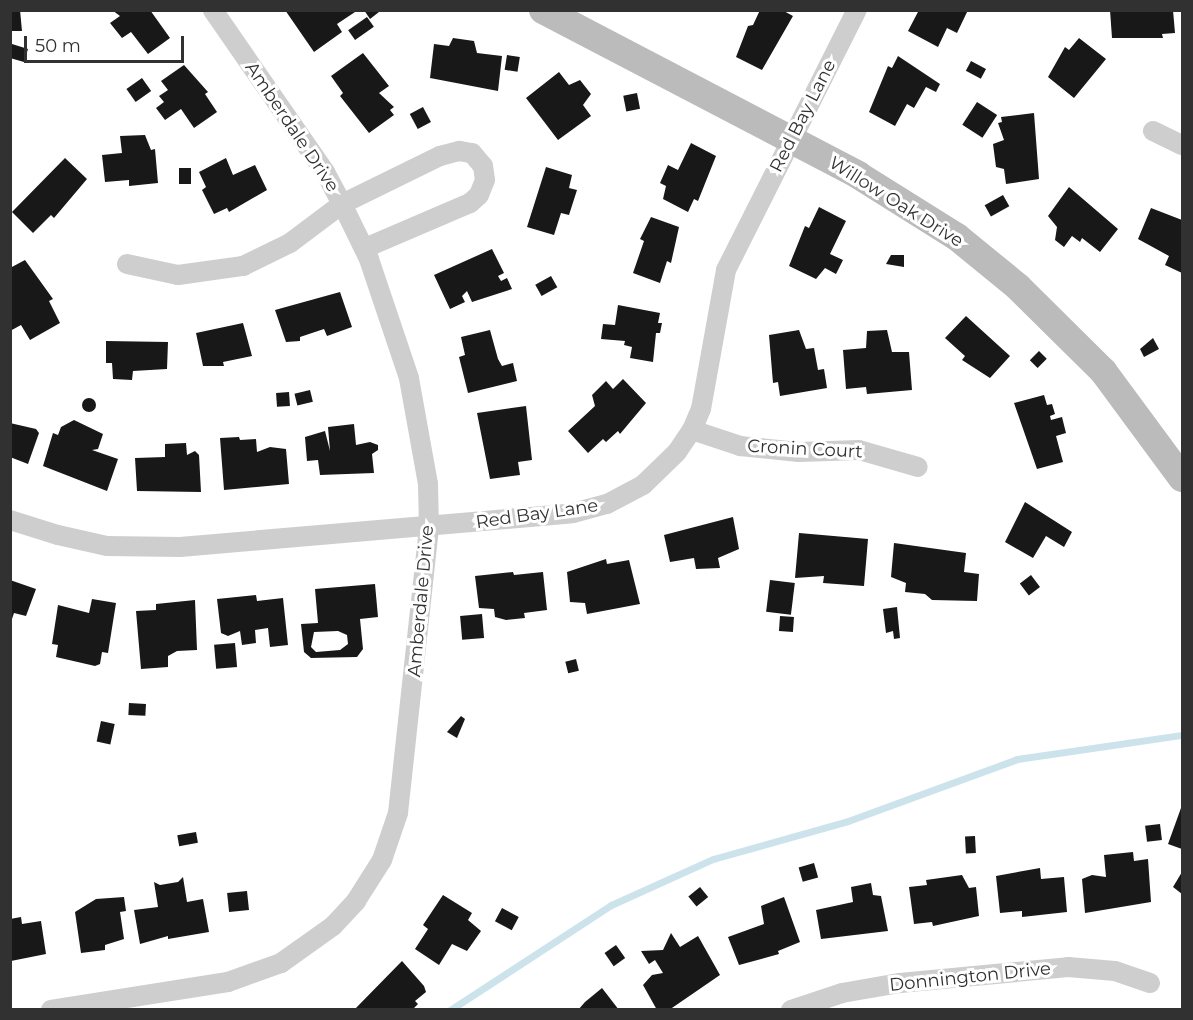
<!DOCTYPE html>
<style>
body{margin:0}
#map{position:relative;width:1193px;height:1020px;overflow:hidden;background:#fff;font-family:Montserrat,sans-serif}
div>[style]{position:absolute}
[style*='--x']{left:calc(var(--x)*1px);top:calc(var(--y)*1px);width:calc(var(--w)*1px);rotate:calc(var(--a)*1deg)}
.stream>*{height:7px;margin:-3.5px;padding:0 3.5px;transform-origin:3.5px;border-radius:3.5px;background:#cde3ec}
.building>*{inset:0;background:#181818;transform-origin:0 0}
.round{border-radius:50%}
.street>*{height:20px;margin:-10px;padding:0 10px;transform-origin:10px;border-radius:10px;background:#cecece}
.secondary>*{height:28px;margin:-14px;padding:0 14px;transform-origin:14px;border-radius:14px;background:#bbb}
span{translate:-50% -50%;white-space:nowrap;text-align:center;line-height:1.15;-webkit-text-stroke:6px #fff;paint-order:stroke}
.street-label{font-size:18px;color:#313131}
.frame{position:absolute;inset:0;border:12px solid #313131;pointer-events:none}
.scale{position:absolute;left:24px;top:36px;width:160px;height:27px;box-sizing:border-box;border:3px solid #313131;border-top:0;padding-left:8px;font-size:18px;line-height:21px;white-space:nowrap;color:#313131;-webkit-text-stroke:4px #fff;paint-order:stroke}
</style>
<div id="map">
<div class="stream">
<div style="--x:450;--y:1010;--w:192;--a:-33.1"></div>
<div style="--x:611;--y:905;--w:112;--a:-24.3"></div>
<div style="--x:713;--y:859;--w:140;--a:-15.7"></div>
<div style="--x:848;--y:821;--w:180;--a:-20.1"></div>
<div style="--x:1017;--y:759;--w:167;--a:-8.3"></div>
</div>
<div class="building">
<div style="clip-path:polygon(20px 10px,22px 31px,10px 31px,10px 11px)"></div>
<div style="clip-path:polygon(112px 10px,150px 10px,170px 38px,148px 54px,131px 32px,122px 38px,110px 23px,120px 16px)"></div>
<div style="clip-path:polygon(285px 10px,354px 10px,355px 12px,337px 24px,342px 32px,314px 52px)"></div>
<div style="clip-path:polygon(364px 10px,378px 10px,379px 12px,370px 19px)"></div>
<div style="clip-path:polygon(760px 10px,782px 10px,793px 16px,762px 70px,736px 57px,748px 26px,753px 25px)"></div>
<div style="clip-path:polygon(919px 10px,968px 10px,957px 33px,947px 28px,938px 47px,908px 31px)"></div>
<div style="clip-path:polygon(1110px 10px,1173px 10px,1175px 33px,1162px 34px,1163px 38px,1112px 38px)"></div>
<div style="left:367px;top:17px;width:12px;height:23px;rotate:55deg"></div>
<div style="clip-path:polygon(453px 38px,474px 41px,477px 53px,502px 56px,498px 91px,430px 78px,434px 44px,449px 46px)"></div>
<div style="clip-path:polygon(1079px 38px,1106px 59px,1074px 98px,1048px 77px,1065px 47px,1069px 50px)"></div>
<div style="clip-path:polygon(12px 44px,28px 49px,24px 62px,10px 58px)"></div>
<div style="clip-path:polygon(363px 53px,389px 86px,379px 93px,394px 107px,390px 110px,394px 115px,369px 133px,340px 96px,343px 93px,331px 76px)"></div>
<div style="left:507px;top:55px;width:13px;height:15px;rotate:9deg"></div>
<div style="clip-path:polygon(898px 56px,940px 84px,936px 92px,926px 87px,914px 108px,907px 104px,895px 126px,869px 112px,888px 66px,892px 68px)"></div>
<div style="left:971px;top:61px;width:17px;height:11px;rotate:28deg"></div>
<div style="clip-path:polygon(184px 65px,208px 92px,205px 94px,217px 112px,194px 128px,181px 109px,165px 120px,156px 108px,164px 102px,159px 96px,168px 90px,161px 81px)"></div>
<div style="clip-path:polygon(559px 72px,569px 85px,580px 80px,591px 94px,583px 105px,591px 116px,558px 140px,526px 98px)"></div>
<div style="left:142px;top:78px;width:16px;height:19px;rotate:55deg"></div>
<div style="left:637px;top:93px;width:16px;height:14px;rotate:79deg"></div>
<div style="left:977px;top:102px;width:24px;height:27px;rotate:33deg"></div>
<div style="left:423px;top:107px;width:17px;height:15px;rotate:62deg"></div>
<div style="clip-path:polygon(1034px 113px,1039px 179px,1006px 184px,1004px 169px,996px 167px,993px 144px,1004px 140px,998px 123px,1002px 122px,1001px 117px)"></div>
<div style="clip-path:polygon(145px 135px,151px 150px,155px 149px,158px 183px,129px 186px,129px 180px,105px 182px,102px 155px,122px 153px,120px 136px)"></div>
<div style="clip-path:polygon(691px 143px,716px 156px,698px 201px,694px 199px,688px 212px,663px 199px,666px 186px,660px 183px,668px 165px,678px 170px)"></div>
<div style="clip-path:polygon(65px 158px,87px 179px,54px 218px,51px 215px,33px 233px,12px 212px)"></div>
<div style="clip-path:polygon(226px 158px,233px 175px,255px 165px,267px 190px,229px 212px,227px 208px,214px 214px,202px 190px,206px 187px,199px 172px)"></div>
<div style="clip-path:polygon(546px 167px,572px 175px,569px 188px,577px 190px,569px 215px,561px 213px,554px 235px,527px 227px)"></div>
<div style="left:179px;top:168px;width:12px;height:16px"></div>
<div style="clip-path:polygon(1069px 187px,1118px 229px,1100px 252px,1082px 238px,1080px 242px,1072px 236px,1064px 247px,1055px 240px,1057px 227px,1048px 216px)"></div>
<div style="left:1003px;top:195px;width:13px;height:21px;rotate:61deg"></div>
<div style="clip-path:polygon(819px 207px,846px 221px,830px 254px,843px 260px,836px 274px,825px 268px,816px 279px,789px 266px,805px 226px,809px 228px)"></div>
<div style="clip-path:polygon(1151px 208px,1182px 220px,1182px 273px,1165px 265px,1169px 256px,1138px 239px)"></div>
<div style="clip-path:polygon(651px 217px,679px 227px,671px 263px,667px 261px,660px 283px,633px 273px,644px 241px,640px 239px)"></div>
<div style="clip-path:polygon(492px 249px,504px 273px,498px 276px,501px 281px,507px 278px,512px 289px,472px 302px,467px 291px,462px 296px,465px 302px,450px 309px,434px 275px)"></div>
<div style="clip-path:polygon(891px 255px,904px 255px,904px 267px,886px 264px)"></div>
<div style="clip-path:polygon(25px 260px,53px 299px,49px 301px,60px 323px,30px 340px,21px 325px,10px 331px,10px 268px)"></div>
<div style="left:551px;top:276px;width:13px;height:18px;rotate:61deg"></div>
<div style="clip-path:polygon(340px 292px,352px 327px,327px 336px,324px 329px,300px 337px,300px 341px,286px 342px,275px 310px)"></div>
<div style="clip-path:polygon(618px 305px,660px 313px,658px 323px,662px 323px,660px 333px,656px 333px,653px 362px,630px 358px,632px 347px,624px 345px,625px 341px,601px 339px,603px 324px,615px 325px)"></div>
<div style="clip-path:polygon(966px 316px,1010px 356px,990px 378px,962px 360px,965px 356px,945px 338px)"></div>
<div style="clip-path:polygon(243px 323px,252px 356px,223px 362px,224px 366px,203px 366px,196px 333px)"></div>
<div style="clip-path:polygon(490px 330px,498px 359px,502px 366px,513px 363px,517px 381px,468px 393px,459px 357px,465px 355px,461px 337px)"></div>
<div style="clip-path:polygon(799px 330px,806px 349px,814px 348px,818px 370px,824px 369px,827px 388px,780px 396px,778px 382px,773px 383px,769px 335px)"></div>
<div style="clip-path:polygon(887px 330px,892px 352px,909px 352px,912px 390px,867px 394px,866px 387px,846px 389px,843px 350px,866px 348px,867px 331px)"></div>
<div style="clip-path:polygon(1153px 338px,1159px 349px,1144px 357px,1140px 349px)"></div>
<div style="clip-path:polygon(106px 341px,168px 342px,167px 369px,133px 371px,132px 380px,113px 379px,112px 363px,106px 363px)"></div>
<div style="left:1039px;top:351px;width:11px;height:13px;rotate:45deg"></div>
<div style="clip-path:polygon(623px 379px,646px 403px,620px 434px,618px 431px,606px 442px,603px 439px,588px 453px,568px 431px,595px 406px,592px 395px,606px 381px,613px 389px)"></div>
<div style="left:310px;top:390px;width:12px;height:16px;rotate:76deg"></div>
<div style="left:289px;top:392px;width:14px;height:13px;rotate:86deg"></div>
<div style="clip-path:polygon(1044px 395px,1047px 405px,1052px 404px,1055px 414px,1050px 416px,1051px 420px,1062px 417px,1066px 433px,1056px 436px,1063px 462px,1037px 469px,1014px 403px)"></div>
<div class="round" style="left:82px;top:398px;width:14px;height:14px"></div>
<div style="clip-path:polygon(526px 406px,532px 460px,518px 462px,520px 475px,490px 479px,477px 413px)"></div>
<div style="clip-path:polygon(74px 420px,103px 434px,98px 449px,92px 450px,118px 459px,107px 491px,43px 466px,53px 433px,58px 435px,61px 427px)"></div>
<div style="clip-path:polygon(10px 423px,36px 429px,39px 433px,28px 464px,10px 457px)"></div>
<div style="clip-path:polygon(354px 424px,356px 445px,370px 442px,378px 445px,378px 450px,372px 454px,374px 473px,320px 475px,318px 460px,307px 461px,305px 437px,325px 431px,330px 451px,328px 427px)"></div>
<div style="clip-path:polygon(239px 437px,240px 440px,256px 439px,257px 452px,270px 447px,286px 449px,289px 484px,224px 490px,220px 438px)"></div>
<div style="clip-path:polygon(186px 443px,187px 455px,195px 451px,199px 455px,201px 492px,137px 491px,135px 458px,165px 457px,165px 444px)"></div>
<div style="clip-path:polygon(1025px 502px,1072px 532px,1064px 547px,1046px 536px,1033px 558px,1005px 542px)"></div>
<div style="clip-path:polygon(733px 517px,739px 549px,718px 558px,720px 568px,696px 569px,694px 558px,670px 562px,664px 535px)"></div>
<div style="clip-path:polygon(799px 533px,868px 539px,864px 586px,823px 583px,824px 576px,795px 578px)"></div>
<div style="clip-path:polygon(894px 543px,966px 553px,964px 572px,979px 574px,977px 601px,932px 600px,925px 594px,905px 592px,906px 583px,891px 577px)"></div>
<div style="clip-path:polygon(606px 559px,607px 564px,629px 560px,640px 604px,587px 614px,585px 603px,570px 602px,567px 572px)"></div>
<div style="clip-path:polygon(513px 572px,514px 575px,543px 572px,547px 610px,524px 613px,525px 618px,506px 620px,495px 617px,494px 609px,479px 608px,475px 576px)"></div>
<div style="left:1031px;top:575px;width:15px;height:14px;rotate:53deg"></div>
<div style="clip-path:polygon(10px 580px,36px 589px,26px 616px,14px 613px,11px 622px)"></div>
<div style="left:770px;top:580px;width:25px;height:32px;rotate:7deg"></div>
<div style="clip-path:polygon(evenodd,375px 584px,378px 617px,360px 619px,363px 649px,357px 657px,311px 658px,304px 652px,301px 624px,318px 623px,315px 589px,375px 584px,338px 631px,347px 635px,348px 644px,340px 650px,316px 652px,311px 647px,314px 632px,338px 631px)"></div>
<div style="clip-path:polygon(256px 595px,257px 601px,283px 598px,288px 645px,270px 647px,268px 628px,255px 630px,256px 643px,242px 645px,240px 631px,228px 636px,221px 633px,217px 599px)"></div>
<div style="clip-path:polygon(92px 599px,116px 603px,108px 653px,102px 652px,100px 664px,95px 666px,56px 657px,58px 645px,52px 644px,58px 605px,89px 613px)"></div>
<div style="clip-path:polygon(195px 600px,197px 650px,177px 651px,168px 656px,168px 667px,141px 669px,136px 611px,156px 610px,156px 604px)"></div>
<div style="clip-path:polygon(897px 607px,900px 638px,894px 639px,893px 631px,886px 633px,883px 609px)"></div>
<div style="left:482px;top:614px;width:24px;height:22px;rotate:85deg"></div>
<div style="left:780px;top:616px;width:14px;height:15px;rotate:4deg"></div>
<div style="left:235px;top:643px;width:24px;height:21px;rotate:85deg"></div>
<div style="left:576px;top:659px;width:12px;height:11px;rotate:76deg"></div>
<div style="left:129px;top:703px;width:17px;height:12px;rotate:3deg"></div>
<div style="clip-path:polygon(461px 716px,465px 719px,457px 738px,447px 732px)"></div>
<div style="left:101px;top:721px;width:14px;height:21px;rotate:12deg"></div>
<div style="clip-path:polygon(1181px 808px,1182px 809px,1182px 849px,1168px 844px)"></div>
<div style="left:1160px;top:824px;width:16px;height:15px;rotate:83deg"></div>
<div style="left:196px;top:832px;width:11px;height:19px;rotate:80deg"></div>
<div style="left:975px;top:836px;width:17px;height:10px;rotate:87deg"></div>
<div style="clip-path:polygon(1133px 852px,1134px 861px,1148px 859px,1151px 902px,1085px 913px,1082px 879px,1092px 875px,1106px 877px,1104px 855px)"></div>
<div style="left:814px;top:863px;width:15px;height:16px;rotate:74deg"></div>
<div style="clip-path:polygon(1040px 868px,1041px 879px,1064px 877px,1067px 912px,1022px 917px,1022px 911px,1000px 913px,996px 876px)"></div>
<div style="clip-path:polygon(1182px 872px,1182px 894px,1173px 887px)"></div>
<div style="clip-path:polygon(962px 875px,969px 888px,976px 887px,979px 916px,933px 926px,932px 922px,914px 924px,909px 887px,927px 885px,926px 880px)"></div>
<div style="clip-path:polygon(183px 877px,187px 902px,203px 899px,209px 932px,168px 939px,168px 936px,140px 944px,134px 910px,158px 907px,154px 882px,160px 885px,178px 882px)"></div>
<div style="clip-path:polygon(871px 883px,873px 895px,881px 896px,888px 931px,821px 939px,816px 910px,853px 902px,851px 887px)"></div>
<div style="left:700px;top:887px;width:13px;height:15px;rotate:51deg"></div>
<div style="left:247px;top:891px;width:19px;height:20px;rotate:84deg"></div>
<div style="clip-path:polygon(443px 895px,472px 913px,468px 920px,481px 931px,467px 951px,452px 944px,439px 965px,415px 949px,428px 929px,423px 925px)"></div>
<div style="clip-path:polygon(124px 897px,126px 911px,120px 912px,124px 939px,105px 945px,105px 950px,81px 953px,75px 912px,96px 899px)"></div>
<div style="clip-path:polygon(784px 897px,800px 942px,778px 951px,779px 954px,739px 965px,728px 937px,764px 924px,761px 906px)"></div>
<div style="left:502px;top:908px;width:19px;height:15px;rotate:28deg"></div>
<div style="clip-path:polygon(21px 917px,22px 924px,41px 921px,46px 954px,11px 961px,10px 919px)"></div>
<div style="clip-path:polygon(671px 933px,680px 947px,698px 936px,720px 975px,669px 1010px,657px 1010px,643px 985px,652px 975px,663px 973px,655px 960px,649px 964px,641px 951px,663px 950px)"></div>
<div style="left:616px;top:945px;width:16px;height:14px;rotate:55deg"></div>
<div style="clip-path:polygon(402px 961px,424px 986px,426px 992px,415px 1001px,418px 1004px,412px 1010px,354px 1010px)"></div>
<div style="clip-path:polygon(602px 988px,619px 1010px,578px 1010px,585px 1002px)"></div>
</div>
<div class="street">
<div style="--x:1153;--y:131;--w:32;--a:26"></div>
<div style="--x:127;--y:264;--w:52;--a:12.2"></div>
<div style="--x:178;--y:275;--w:66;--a:-7.9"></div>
<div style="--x:243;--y:266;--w:52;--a:-26.1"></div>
<div style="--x:290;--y:243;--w:65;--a:-36.9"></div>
<div style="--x:342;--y:204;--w:109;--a:-26.1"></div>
<div style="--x:440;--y:156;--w:20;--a:-15"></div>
<div style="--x:459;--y:151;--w:13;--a:9"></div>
<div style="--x:472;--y:153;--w:17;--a:50"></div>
<div style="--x:483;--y:166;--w:14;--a:82"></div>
<div style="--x:485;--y:180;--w:16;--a:112"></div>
<div style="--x:479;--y:195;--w:12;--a:138"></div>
<div style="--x:470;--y:203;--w:114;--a:156.8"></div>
<div style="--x:692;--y:430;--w:51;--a:18.4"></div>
<div style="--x:740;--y:446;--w:59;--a:5.8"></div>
<div style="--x:799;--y:452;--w:60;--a:-1.9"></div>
<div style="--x:859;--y:450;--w:61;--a:16.1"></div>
<div style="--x:10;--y:520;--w:50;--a:17.4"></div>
<div style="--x:58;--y:535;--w:50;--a:12.7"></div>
<div style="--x:107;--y:546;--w:73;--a:0.8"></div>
<div style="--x:180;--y:547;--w:394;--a:-4.9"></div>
<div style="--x:573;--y:513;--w:35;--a:-15"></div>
<div style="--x:607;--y:504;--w:41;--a:-27.8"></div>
<div style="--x:643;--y:485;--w:47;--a:-44.1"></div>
<div style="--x:677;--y:452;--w:27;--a:-56"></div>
<div style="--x:692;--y:430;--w:23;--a:-67"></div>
<div style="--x:701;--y:409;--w:141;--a:-79.8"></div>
<div style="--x:726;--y:270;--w:291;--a:-63.3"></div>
<div style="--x:51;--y:1010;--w:179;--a:-9"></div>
<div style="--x:228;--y:982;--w:56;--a:-19.7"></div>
<div style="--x:281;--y:963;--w:64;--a:-35.4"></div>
<div style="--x:333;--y:926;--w:34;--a:-47"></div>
<div style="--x:356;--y:901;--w:49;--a:-57.6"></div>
<div style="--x:382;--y:860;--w:50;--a:-71.2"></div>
<div style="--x:398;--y:813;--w:287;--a:-83.8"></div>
<div style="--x:429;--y:528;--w:44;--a:-91.3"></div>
<div style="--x:428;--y:484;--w:108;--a:-100.2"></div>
<div style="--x:409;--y:378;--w:126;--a:-108.6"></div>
<div style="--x:369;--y:259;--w:61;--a:-116.1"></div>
<div style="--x:342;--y:204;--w:36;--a:-118"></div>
<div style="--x:325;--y:172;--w:197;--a:-124.7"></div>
<div style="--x:791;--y:1010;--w:54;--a:-18.4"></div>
<div style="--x:842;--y:993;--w:59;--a:-9.8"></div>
<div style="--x:900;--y:983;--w:169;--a:-5.4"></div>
<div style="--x:1068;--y:967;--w:47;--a:4.9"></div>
<div style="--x:1115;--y:971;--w:37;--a:19"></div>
</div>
<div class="secondary">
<div style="--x:543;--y:10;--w:356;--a:27.6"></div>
<div style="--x:858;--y:175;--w:117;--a:32.1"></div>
<div style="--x:957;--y:237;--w:79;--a:39.3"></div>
<div style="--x:1018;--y:287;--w:120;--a:44.7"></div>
<div style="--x:1103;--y:371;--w:133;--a:53.6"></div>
</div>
<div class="street-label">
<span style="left:803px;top:116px;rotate:-63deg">Red Bay Lane</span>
<span style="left:292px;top:127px;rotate:56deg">Amberdale Drive</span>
<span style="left:896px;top:202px;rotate:32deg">Willow Oak Drive</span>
<span style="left:805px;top:449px;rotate:3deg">Cronin Court</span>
<span style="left:537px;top:514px;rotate:-8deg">Red Bay Lane</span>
<span style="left:421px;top:601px;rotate:-85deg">Amberdale Drive</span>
<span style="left:970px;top:977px;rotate:-6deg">Donnington Drive</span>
</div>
<div class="frame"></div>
<div class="scale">50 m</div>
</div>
